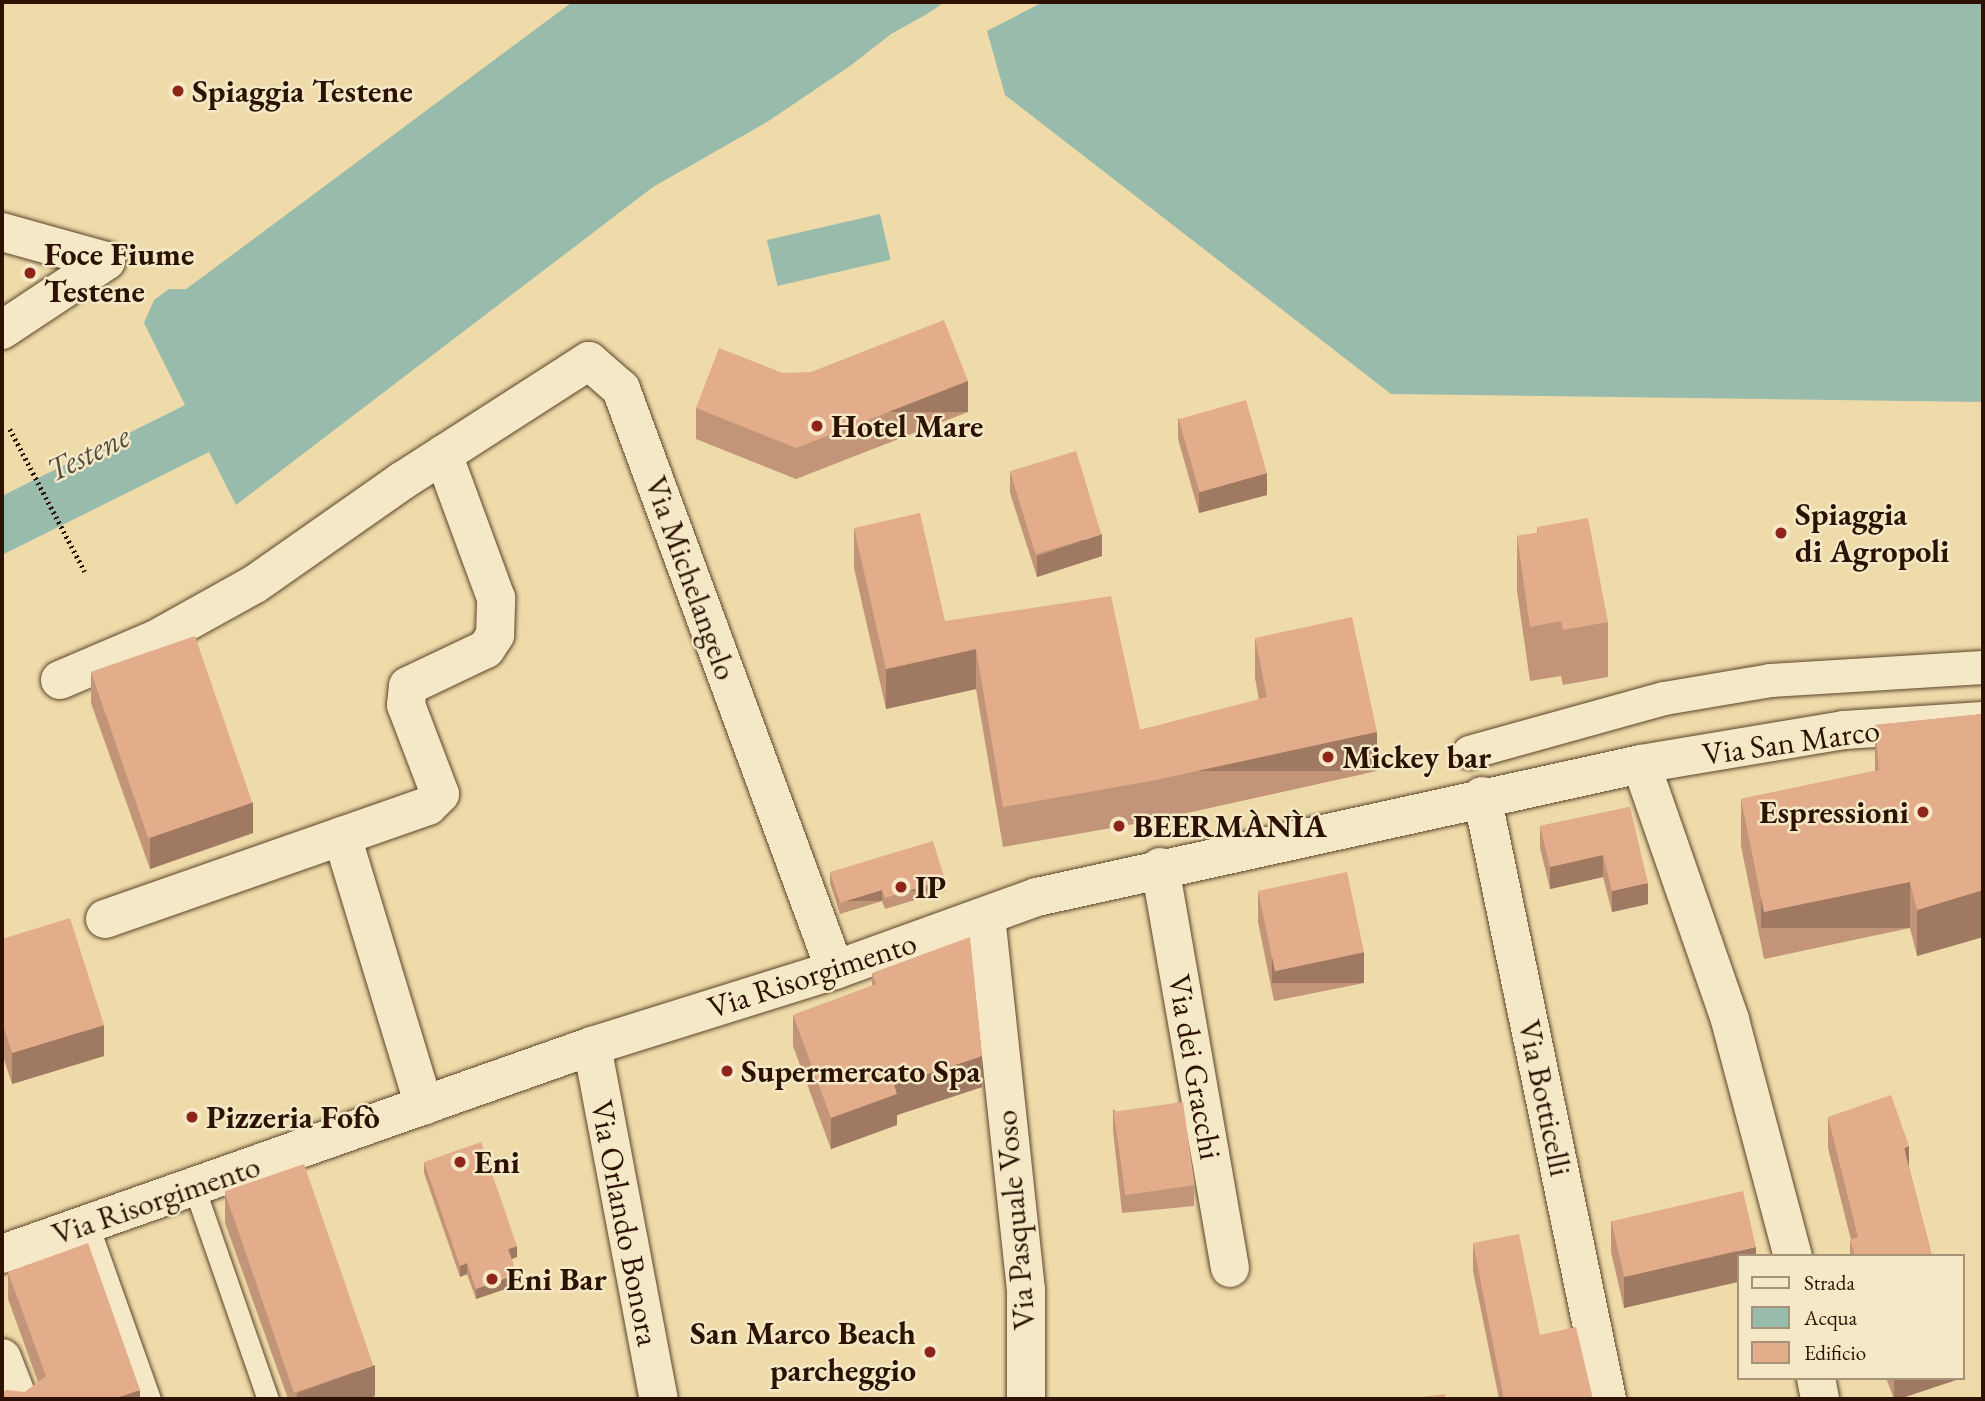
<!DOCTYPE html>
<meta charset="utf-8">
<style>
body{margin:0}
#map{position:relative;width:1985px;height:1401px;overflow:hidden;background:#eedba9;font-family:"EB Garamond",serif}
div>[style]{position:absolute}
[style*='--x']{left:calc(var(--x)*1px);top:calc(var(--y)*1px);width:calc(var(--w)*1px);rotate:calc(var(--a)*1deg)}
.water>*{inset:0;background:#99bbac;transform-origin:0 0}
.pier>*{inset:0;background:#eedba9}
.path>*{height:4.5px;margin-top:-2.25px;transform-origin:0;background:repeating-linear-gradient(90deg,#2d1203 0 2px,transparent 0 5.5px)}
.roads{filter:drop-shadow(0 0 2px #5d442c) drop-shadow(0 0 2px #5d442c)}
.service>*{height:21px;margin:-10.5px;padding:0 10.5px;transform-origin:10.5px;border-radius:10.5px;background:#f4e8c7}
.pedestrian>*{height:33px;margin:-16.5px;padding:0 16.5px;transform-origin:16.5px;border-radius:16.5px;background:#f4e8c7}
.minor>*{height:38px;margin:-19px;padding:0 19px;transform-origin:19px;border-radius:19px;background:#f4e8c7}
.secondary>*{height:38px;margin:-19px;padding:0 19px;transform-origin:19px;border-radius:19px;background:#f4e8c7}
.wall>*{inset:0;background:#c39578}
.shaded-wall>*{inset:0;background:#9f7961;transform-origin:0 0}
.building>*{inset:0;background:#e3ad8b;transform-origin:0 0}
.dots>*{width:19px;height:19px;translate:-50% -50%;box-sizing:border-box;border:4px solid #f4e8c7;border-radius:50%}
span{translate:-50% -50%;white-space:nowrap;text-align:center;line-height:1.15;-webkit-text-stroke:5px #f4e8c7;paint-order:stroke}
.poi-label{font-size:32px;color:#2d1203;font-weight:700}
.left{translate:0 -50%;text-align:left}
.right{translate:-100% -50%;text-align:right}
.street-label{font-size:32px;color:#2d1203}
.water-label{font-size:33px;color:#534d3e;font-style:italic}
.frame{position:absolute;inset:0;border:4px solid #2d1203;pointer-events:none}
.legend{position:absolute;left:1737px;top:1254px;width:228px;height:126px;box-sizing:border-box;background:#f4e8c7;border:2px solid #a49279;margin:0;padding:9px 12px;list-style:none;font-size:21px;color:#2d1203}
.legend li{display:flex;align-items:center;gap:14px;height:35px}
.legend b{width:35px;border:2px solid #a49279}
</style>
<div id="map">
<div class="water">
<div style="clip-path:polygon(572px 2px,945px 2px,767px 122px,653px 187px,236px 505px,209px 452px,2px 555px,2px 496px,185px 405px,144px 323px,154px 300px,169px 289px,186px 289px)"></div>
<div style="clip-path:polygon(1043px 2px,1983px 2px,1983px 402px,1391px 394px,1005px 95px,987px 31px)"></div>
<div style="left:880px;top:214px;width:47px;height:116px;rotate:77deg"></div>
</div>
<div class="pier">
<div style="clip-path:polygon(566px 2px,572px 2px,186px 289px,167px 286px,185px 285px)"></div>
<div style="clip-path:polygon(949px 2px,893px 37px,831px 81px,891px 34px)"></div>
</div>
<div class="path">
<div style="--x:10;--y:429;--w:161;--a:62.3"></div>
</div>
<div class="roads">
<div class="service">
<div style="--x:194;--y:1187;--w:225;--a:70.8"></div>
<div style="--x:88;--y:1225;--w:185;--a:70.4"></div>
</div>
<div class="pedestrian">
<div style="--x:1469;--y:752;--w:202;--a:-15.5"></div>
<div style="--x:1664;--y:698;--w:108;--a:-9.6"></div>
<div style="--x:1770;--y:680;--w:213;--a:-3.5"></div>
</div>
<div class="minor">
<div style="--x:2;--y:232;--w:108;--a:15.6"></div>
<div style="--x:2;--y:330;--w:125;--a:-33.6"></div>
<div style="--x:60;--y:680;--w:104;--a:-23.1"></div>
<div style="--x:156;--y:639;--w:113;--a:-29.1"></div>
<div style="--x:255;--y:584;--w:179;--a:-35"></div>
<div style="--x:402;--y:481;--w:222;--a:-32.7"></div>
<div style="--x:589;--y:361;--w:43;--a:41.2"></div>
<div style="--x:621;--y:389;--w:619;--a:69.78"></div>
<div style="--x:1641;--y:764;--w:271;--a:70.8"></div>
<div style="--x:1730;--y:1020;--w:244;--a:75.1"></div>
<div style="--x:1482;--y:796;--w:616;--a:78.29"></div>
<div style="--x:342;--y:836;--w:282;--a:73.1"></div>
<div style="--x:1160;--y:867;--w:407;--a:80.1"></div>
<div style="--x:986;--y:916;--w:376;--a:83.9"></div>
<div style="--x:1026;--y:1290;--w:109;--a:90"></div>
<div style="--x:105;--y:919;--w:342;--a:-19.3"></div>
<div style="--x:428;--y:806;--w:17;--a:-45"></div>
<div style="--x:440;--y:794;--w:95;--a:-110.9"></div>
<div style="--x:406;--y:705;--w:19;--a:-84"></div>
<div style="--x:408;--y:686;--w:86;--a:-25.4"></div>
<div style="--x:486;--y:649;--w:17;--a:-57"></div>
<div style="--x:495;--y:635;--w:37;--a:-88"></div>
<div style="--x:496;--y:598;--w:153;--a:-110.2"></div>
<div style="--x:592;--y:1046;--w:359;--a:79.3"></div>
<div style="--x:2;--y:1358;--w:44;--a:68.7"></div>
<div style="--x:1816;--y:1378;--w:21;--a:79"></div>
</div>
<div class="secondary">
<div style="--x:2;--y:1254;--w:626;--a:-19.42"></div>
<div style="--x:592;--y:1046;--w:255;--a:-17.4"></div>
<div style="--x:835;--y:970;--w:215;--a:-19.9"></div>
<div style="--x:1037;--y:897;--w:618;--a:-12.42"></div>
<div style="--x:1641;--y:764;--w:206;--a:-9.5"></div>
<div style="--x:1844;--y:730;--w:139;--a:-3.7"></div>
</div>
</div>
<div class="wall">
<div style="clip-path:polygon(783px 373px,968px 412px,796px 479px,696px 439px,696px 408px)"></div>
<div style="clip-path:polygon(1178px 418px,1267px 495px,1199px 513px,1178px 439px)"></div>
<div style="clip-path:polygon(1010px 472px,1102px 556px,1037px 577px,1010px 493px)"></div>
<div style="clip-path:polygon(1537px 527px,1608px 622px,1608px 677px,1563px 685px,1561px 676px,1530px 681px,1517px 591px,1517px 536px,1537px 533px)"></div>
<div style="clip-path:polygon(854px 528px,945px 621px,1140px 730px,1259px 700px,1255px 678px,1255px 638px,1377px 771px,1151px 821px,1003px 847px,976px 689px,886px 709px,854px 568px)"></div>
<div style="clip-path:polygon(91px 672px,253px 833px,150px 869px,91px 703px)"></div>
<div style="clip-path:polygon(1983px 714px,1983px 937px,1917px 956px,1910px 928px,1764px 959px,1741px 846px,1741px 799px,1875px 771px,1875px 725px)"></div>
<div style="clip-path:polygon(1630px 807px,1648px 904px,1612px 912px,1603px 877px,1550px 889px,1540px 848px,1540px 826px)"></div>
<div style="clip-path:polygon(830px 872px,945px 891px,885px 909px,882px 901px,840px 914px,830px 883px)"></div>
<div style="clip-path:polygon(1258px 891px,1364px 983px,1274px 1001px,1258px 922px)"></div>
<div style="clip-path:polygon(2px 939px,104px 1056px,12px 1084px,2px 1053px)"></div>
<div style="clip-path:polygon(872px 973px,982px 1087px,897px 1115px,897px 1125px,831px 1149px,793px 1046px,793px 1015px,872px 986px)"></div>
<div style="clip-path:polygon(1113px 1109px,1194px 1185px,1194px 1206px,1122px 1213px,1113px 1130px)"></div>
<div style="clip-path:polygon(1828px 1117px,1909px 1167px,1932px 1256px,1850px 1256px,1850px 1240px,1851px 1240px,1828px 1148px)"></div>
<div style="clip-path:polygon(424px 1162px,517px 1257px,512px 1259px,517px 1285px,476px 1299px,467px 1274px,460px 1277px,424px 1173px)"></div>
<div style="clip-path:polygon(225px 1192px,375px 1396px,366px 1399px,288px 1399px,225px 1223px)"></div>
<div style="clip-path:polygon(1611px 1221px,1756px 1256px,1624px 1308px,1611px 1252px)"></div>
<div style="clip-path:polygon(1473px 1243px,1540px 1335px,1593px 1399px,1499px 1399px,1473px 1271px)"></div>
<div style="clip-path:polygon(8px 1272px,140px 1399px,25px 1392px,38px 1382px,8px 1299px)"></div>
<div style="clip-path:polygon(1886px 1378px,1956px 1378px,1956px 1380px,1899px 1399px,1894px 1399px)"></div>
</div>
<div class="shaded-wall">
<div style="left:968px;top:381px;width:31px;height:185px;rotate:90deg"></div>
<div style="clip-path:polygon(1267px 473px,1267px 495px,1199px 513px,1199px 492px)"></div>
<div style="clip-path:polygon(1102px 534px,1102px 556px,1037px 577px,1037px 556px)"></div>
<div style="clip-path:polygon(976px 649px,976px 689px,886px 709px,886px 669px)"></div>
<div style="left:1377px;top:732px;width:39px;height:231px;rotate:90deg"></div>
<div style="clip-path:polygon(253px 802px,253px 833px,150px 869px,150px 838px)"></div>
<div style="clip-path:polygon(1603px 855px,1603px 877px,1550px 889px,1550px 867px)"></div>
<div style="left:945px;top:880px;width:11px;height:63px;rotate:90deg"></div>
<div style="left:1910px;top:882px;width:46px;height:149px;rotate:90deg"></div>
<div style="clip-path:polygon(1648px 883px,1648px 904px,1612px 912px,1612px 891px)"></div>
<div style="left:882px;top:890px;width:11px;height:44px;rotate:90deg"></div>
<div style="clip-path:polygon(1983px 890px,1983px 937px,1917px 956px,1917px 910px)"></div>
<div style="left:1364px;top:952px;width:31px;height:92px;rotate:90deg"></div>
<div style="clip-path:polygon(104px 1025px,104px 1056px,12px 1084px,12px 1053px)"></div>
<div style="clip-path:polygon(982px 1056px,982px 1087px,897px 1115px,897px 1125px,831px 1149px,831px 1118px,894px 1085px)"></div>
<div style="clip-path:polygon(1909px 1146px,1909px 1177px,1904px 1148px)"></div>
<div style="clip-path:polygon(517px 1246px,517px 1257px,508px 1260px,508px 1249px)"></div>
<div style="clip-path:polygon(1756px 1247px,1756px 1256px,1738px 1256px,1738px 1282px,1624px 1308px,1624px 1277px)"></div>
<div style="clip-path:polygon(467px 1263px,467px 1274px,460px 1277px,460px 1266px)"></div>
<div style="clip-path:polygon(517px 1274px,517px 1285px,476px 1299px,476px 1289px)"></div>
<div style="clip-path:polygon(375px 1365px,375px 1396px,366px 1399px,297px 1399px,297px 1393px)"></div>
<div style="clip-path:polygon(1894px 1378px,1956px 1378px,1956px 1380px,1899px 1399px,1894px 1399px)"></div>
<div style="clip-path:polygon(140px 1390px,140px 1399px,113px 1399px)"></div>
</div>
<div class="building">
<div style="clip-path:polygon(944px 320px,968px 381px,796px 448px,696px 408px,719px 348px,783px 373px,811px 372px)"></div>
<div style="left:1246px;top:400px;width:76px;height:70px;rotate:74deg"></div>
<div style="left:1076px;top:451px;width:87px;height:69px;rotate:73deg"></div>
<div style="clip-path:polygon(920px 513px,945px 621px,1111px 596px,1140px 730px,1267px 697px,1255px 638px,1352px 617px,1377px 732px,1151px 781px,1003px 807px,976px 649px,886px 669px,854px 528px)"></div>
<div style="clip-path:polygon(1588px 518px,1608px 622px,1563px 630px,1561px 621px,1530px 627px,1517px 536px,1538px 533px,1537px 527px)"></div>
<div style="left:195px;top:636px;width:176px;height:110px;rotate:71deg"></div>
<div style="clip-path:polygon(1983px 714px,1983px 890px,1917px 910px,1910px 882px,1764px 912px,1741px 799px,1879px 770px,1875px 725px)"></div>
<div style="clip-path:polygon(1630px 807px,1648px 883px,1612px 891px,1603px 855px,1550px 867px,1540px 826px)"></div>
<div style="clip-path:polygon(933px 841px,945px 880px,885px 898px,882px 890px,840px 903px,830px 872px)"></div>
<div style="left:1347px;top:872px;width:82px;height:91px;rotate:78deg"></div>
<div style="clip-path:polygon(70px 918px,104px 1025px,12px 1053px,2px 1022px,2px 939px)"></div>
<div style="clip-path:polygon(970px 937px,982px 1056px,894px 1085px,897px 1094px,831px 1118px,793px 1015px,876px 984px,872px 973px)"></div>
<div style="clip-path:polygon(1891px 1095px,1909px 1146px,1904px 1148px,1932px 1256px,1855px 1256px,1850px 1240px,1858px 1237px,1828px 1117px)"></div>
<div style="left:1183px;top:1102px;width:84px;height:70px;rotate:82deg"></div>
<div style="clip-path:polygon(481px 1142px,517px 1246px,508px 1249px,517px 1274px,476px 1289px,467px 1263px,460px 1266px,424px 1162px)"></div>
<div style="left:304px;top:1164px;width:213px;height:84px;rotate:71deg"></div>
<div style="left:1743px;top:1191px;width:57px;height:135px;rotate:77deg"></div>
<div style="clip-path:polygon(1519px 1234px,1540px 1335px,1576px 1327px,1593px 1399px,1504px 1399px,1473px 1243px)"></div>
<div style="clip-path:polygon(88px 1243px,140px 1390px,113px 1399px,2px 1399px,2px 1392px,7px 1390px,25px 1392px,46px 1376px,8px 1272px)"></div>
<div style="clip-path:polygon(1445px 1394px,1446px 1399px,1406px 1399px)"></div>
</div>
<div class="dots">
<div style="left:178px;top:91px;background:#8f2418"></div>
<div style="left:30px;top:273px;background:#8f2418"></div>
<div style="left:817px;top:426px;background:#8f2418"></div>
<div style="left:1781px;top:533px;background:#8f2418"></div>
<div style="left:1328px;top:757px;background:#8f2418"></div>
<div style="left:1923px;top:812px;background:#8f2418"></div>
<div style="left:1119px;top:826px;background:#8f2418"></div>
<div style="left:901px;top:887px;background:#8f2418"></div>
<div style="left:727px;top:1071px;background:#8f2418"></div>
<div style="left:192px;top:1117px;background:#8f2418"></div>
<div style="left:460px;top:1162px;background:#8f2418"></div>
<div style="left:492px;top:1279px;background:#8f2418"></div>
<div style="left:930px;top:1352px;background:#8f2418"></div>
</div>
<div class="poi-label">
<span class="left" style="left:192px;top:91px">Spiaggia Testene</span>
<span class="left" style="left:44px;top:273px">Foce Fiume<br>Testene</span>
<span class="left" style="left:831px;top:426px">Hotel Mare</span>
<span class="left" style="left:1795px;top:533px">Spiaggia<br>di Agropoli</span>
<span class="left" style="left:1342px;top:757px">Mickey bar</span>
<span class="right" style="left:1909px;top:812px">Espressioni</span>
<span class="left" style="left:1133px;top:826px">BEERMÀNÌA</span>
<span class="left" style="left:915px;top:887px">IP</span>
<span class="left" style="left:741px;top:1071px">Supermercato Spa</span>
<span class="left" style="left:206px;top:1117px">Pizzeria Fofò</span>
<span class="left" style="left:474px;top:1162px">Eni</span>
<span class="left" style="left:506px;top:1279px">Eni Bar</span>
<span class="right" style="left:916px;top:1352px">San Marco Beach<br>parcheggio</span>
</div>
<div class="street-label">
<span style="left:691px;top:578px;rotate:70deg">Via Michelangelo</span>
<span style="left:1791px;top:742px;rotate:-8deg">Via San Marco</span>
<span style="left:812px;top:975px;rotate:-18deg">Via Risorgimento</span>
<span style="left:1195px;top:1067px;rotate:80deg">Via dei Gracchi</span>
<span style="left:1545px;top:1098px;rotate:78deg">Via Botticelli</span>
<span style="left:156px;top:1200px;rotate:-19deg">Via Risorgimento</span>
<span style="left:1015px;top:1220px;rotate:-95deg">Via Pasquale Voso</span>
<span style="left:625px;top:1223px;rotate:79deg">Via Orlando Bonora</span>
</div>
<div class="water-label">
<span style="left:88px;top:453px;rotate:-26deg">Testene</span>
</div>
<div class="frame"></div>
<ul class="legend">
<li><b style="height:9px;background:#f4e8c7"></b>Strada</li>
<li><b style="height:19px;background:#99bbac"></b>Acqua</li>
<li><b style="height:19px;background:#e3ad8b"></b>Edificio</li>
</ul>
</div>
